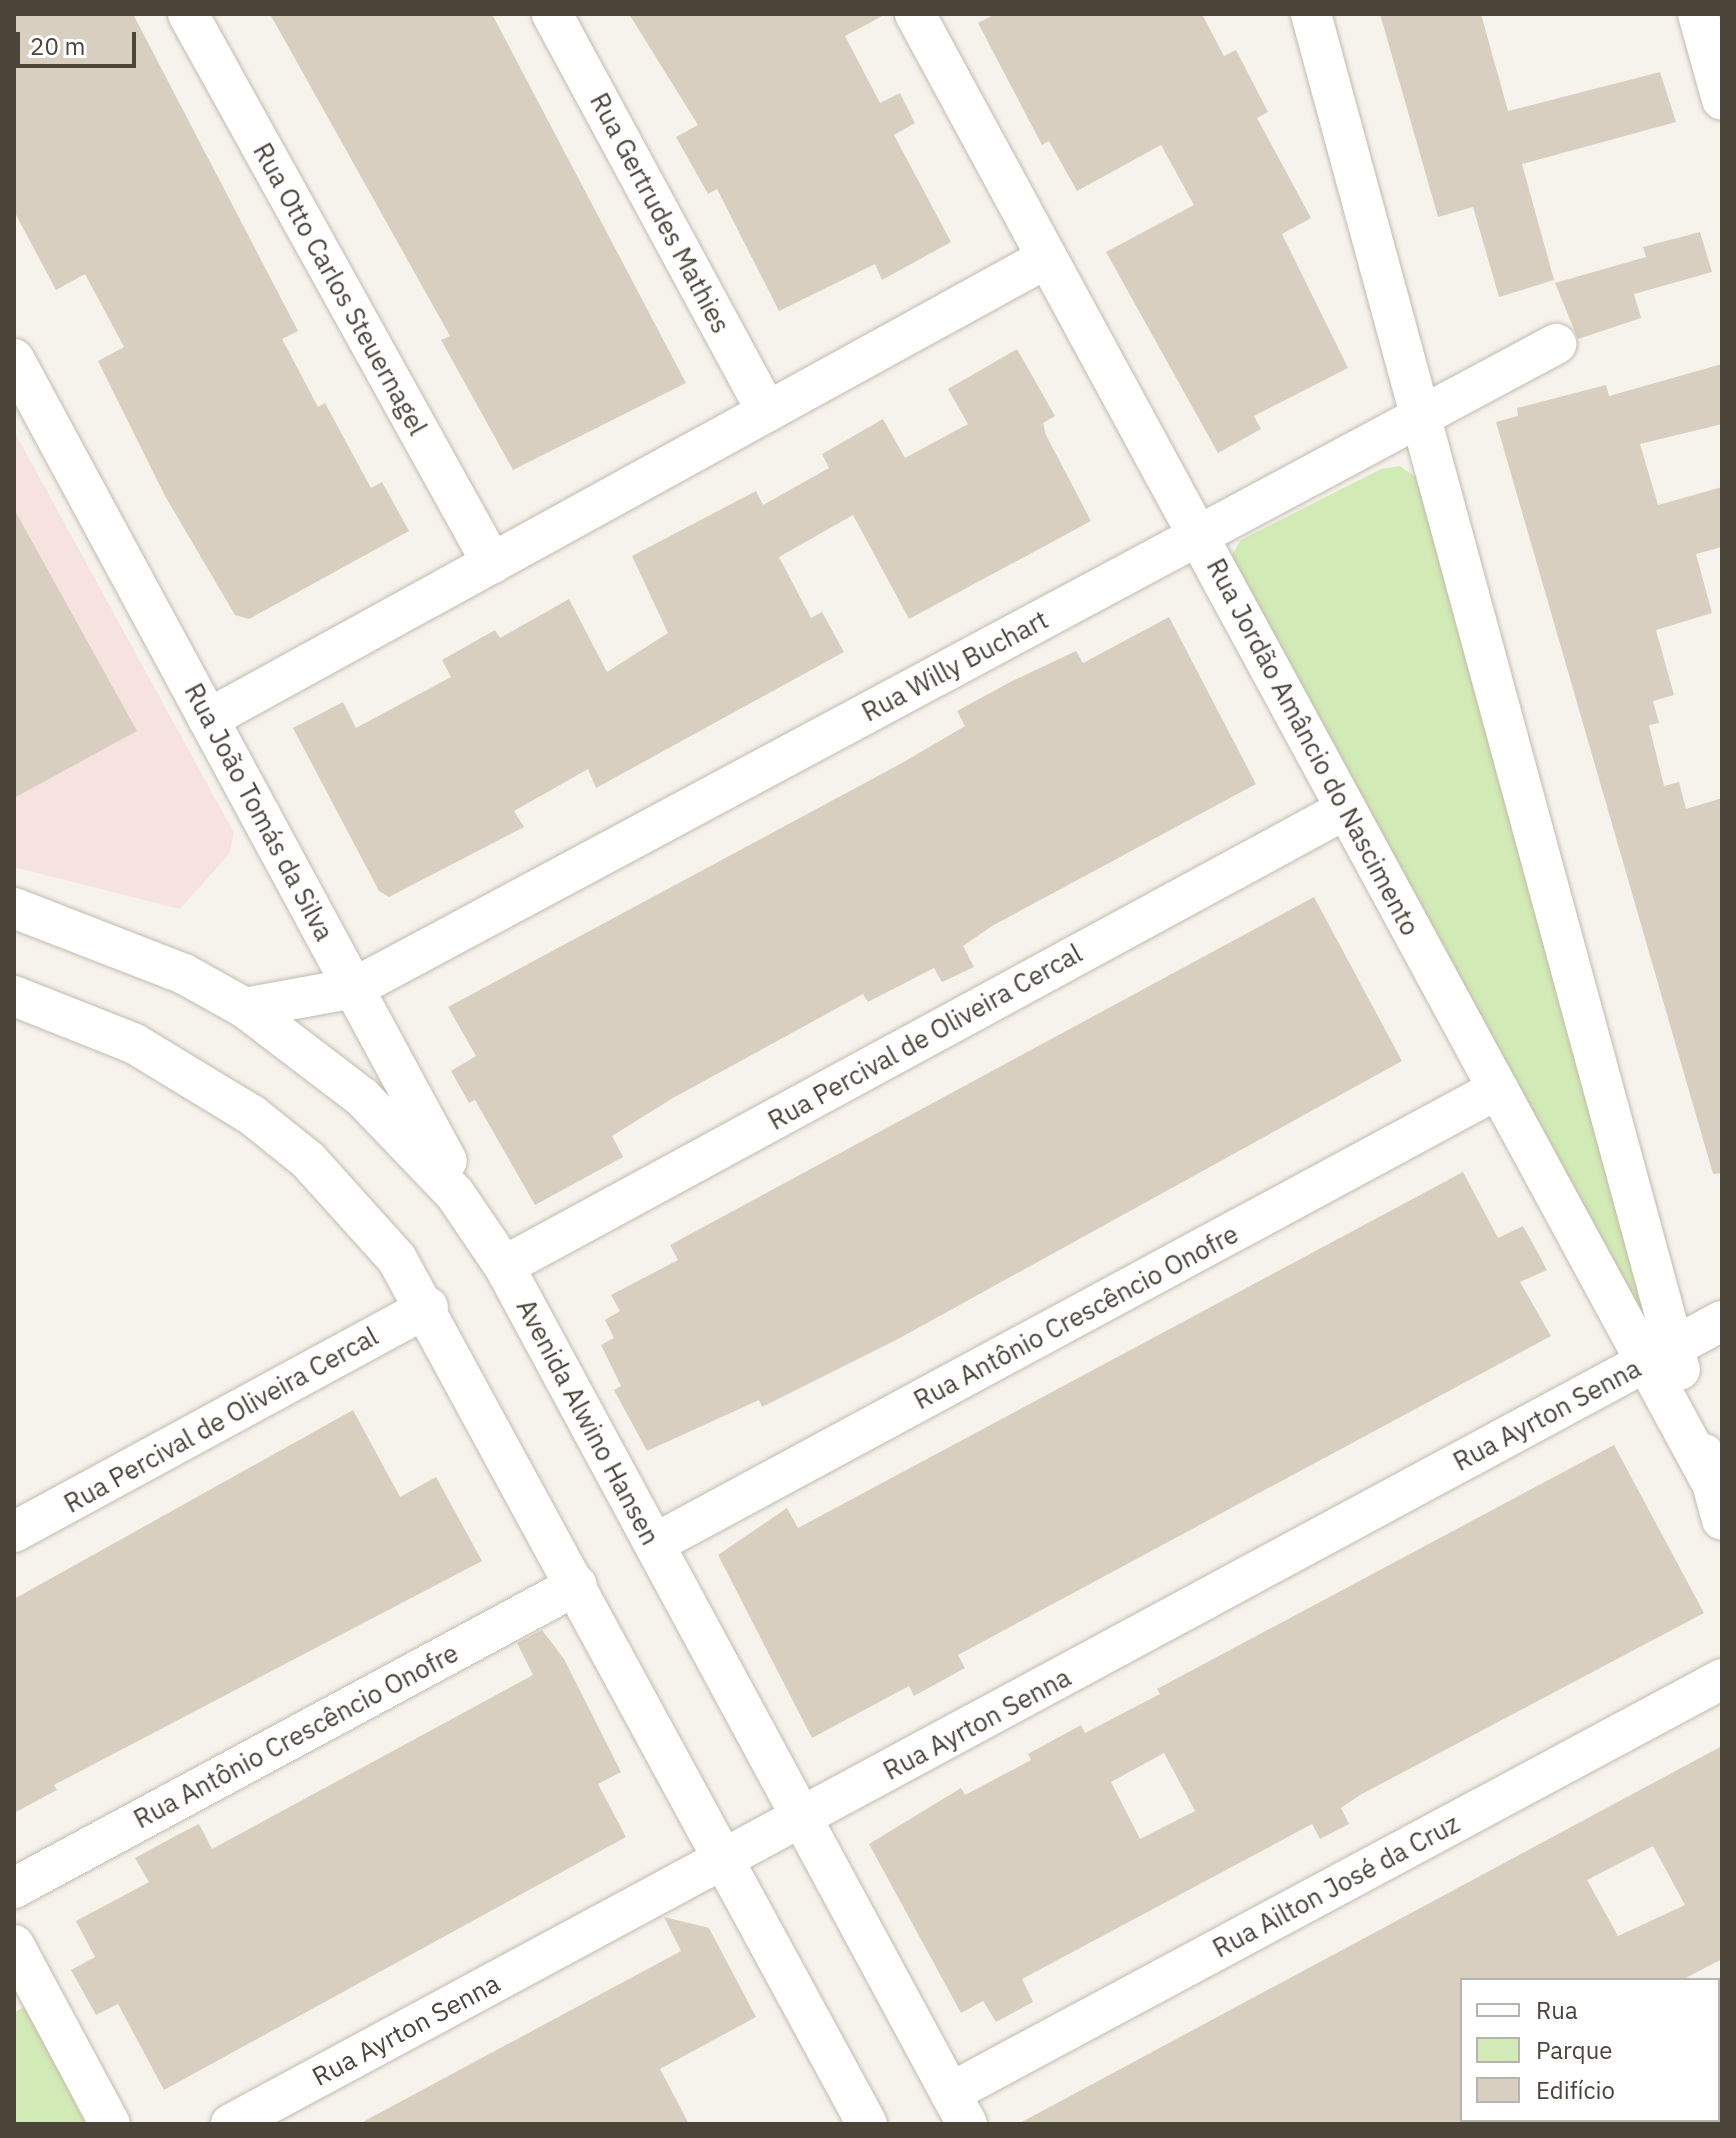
<!DOCTYPE html>
<meta charset="utf-8">
<style>
body{margin:0}
#map{position:relative;width:1736px;height:2138px;overflow:hidden;background:#f6f3ec;font-family:"IBM Plex Sans",sans-serif}
div>[style]{position:absolute}
[style*='--x']{left:calc(var(--x)*1px);top:calc(var(--y)*1px);width:calc(var(--w)*1px);rotate:calc(var(--a)*1deg)}
.medical>*{inset:0;background:#f6e3e0}
.green>*{inset:0;background:#d2eab5}
.building>*{inset:0;background:#d8cfc1}
.roads{filter:drop-shadow(0 0 2px #c2bbae) drop-shadow(0 0 2px #c2bbae)}
.minor>*{height:40px;margin:-20px;padding:0 20px;transform-origin:20px;border-radius:20px;background:#fff}
span{translate:-50% -50%;white-space:nowrap;text-align:center;line-height:1.15;-webkit-text-stroke:8px #fff;paint-order:stroke}
.street-label{font-size:26px;color:#4b4439}
.frame{position:absolute;inset:0;border:16px solid #4b4439;pointer-events:none}
.legend{position:absolute;left:1460px;top:1978px;width:260px;height:144px;box-sizing:border-box;background:#fff;border:2px solid #b7b4b0;margin:0;padding:10px 14px;list-style:none;font-size:24px;color:#4b4439}
.legend li{display:flex;align-items:center;gap:16px;height:40px}
.legend b{width:40px;border:2px solid #b7b4b0}
.scale{position:absolute;left:16px;top:32px;width:120px;height:36px;box-sizing:border-box;border:4px solid #4b4439;border-top:0;padding-left:10px;font-size:24px;line-height:28px;white-space:nowrap;color:#4b4439;-webkit-text-stroke:6px #fff;paint-order:stroke}
</style>
<div id="map">
<div class="medical">
<div style="clip-path:polygon(14px 431px,234px 833px,229px 854px,180px 909px,14px 867px)"></div>
</div>
<div class="green">
<div style="clip-path:polygon(1400px 466px,1417px 478px,1645px 1317px,1639px 1319px,1230px 558px,1241px 540px,1381px 469px)"></div>
<div style="clip-path:polygon(25px 2006px,86px 2124px,14px 2124px,14px 2013px)"></div>
</div>
<div class="building">
<div style="clip-path:polygon(14px 14px,133px 14px,298px 331px,282px 339px,318px 407px,325px 403px,371px 488px,382px 482px,409px 531px,249px 619px,235px 615px,165px 496px,98px 361px,124px 347px,85px 274px,56px 290px,14px 211px)"></div>
<div style="clip-path:polygon(270px 14px,492px 14px,686px 383px,513px 470px,441px 340px,450px 336px)"></div>
<div style="clip-path:polygon(629px 14px,886px 14px,845px 36px,880px 103px,900px 93px,915px 123px,894px 135px,951px 242px,882px 280px,875px 264px,779px 311px,717px 189px,708px 194px,676px 137px,698px 125px)"></div>
<div style="clip-path:polygon(995px 14px,1202px 14px,1224px 56px,1236px 50px,1268px 112px,1257px 118px,1311px 218px,1282px 234px,1348px 368px,1254px 416px,1261px 429px,1218px 453px,1106px 252px,1194px 205px,1161px 145px,1077px 191px,1049px 141px,1042px 145px,978px 23px)"></div>
<div style="clip-path:polygon(1380px 14px,1481px 14px,1508px 111px,1660px 72px,1676px 122px,1522px 164px,1554px 280px,1499px 297px,1473px 207px,1438px 217px)"></div>
<div style="clip-path:polygon(1700px 232px,1712px 272px,1634px 294px,1641px 318px,1578px 339px,1555px 283px,1646px 257px,1643px 247px)"></div>
<div style="clip-path:polygon(1017px 349px,1055px 416px,1043px 423px,1046px 435px,1091px 521px,909px 619px,853px 515px,779px 557px,811px 618px,822px 612px,844px 652px,596px 788px,588px 769px,514px 811px,524px 827px,389px 897px,379px 891px,293px 728px,343px 702px,356px 728px,451px 677px,442px 660px,495px 630px,500px 638px,569px 599px,607px 672px,668px 633px,632px 556px,756px 491px,763px 505px,829px 468px,822px 454px,883px 419px,905px 458px,968px 424px,948px 389px)"></div>
<div style="clip-path:polygon(1722px 364px,1722px 424px,1640px 444px,1658px 505px,1722px 487px,1722px 547px,1696px 554px,1712px 613px,1656px 630px,1674px 695px,1653px 701px,1659px 723px,1649px 725px,1664px 786px,1679px 782px,1686px 809px,1722px 798px,1722px 1173px,1713px 1174px,1496px 422px,1518px 416px,1517px 408px,1606px 385px,1609px 396px)"></div>
<div style="clip-path:polygon(14px 509px,137px 731px,14px 798px)"></div>
<div style="clip-path:polygon(1169px 617px,1256px 784px,992px 926px,963px 946px,974px 967px,942px 982px,934px 968px,868px 1002px,863px 994px,673px 1098px,612px 1136px,623px 1157px,535px 1205px,475px 1100px,469px 1103px,451px 1071px,476px 1056px,448px 1007px,902px 763px,965px 726px,957px 711px,1012px 681px,1076px 651px,1083px 663px)"></div>
<div style="clip-path:polygon(1314px 897px,1402px 1061px,898px 1339px,762px 1407px,759px 1400px,647px 1451px,614px 1390px,621px 1386px,601px 1345px,614px 1338px,605px 1320px,620px 1311px,611px 1295px,678px 1260px,670px 1245px)"></div>
<div style="clip-path:polygon(1463px 1172px,1498px 1238px,1523px 1226px,1532px 1242px,1547px 1270px,1520px 1282px,1551px 1336px,958px 1655px,965px 1668px,914px 1696px,909px 1686px,812px 1738px,718px 1555px,787px 1508px,798px 1528px)"></div>
<div style="clip-path:polygon(353px 1410px,400px 1497px,436px 1477px,482px 1561px,54px 1785px,57px 1790px,14px 1813px,14px 1599px)"></div>
<div style="clip-path:polygon(evenodd,1614px 1445px,1704px 1613px,1360px 1795px,1341px 1808px,1349px 1824px,1320px 1839px,1312px 1824px,1022px 1979px,1033px 2002px,996px 2022px,983px 2001px,961px 2013px,869px 1844px,961px 1788px,965px 1795px,1031px 1760px,1028px 1754px,1081px 1725px,1085px 1733px,1160px 1694px,1157px 1689px,1614px 1445px,1164px 1753px,1195px 1811px,1140px 1839px,1111px 1782px,1164px 1753px)"></div>
<div style="clip-path:polygon(542px 1630px,564px 1659px,621px 1772px,598px 1784px,626px 1837px,164px 2090px,118px 2004px,96px 2015px,71px 1970px,95px 1957px,76px 1921px,149px 1882px,135px 1858px,181px 1833px,199px 1824px,212px 1849px,533px 1675px,517px 1643px)"></div>
<div style="clip-path:polygon(evenodd,1722px 1746px,1722px 1959px,1682px 1980px,1462px 1980px,1462px 2124px,1018px 2124px,1722px 1746px,1653px 1846px,1685px 1905px,1618px 1936px,1587px 1880px,1653px 1846px)"></div>
<div style="clip-path:polygon(664px 1917px,709px 1928px,756px 2017px,660px 2069px,689px 2124px,359px 2124px,681px 1951px)"></div>
</div>
<div class="roads">
<div class="minor">
<div style="--x:188;--y:14;--w:628;--a:61.03"></div>
<div style="--x:552;--y:14;--w:452;--a:61.6"></div>
<div style="--x:915;--y:14;--w:1668;--a:61.53"></div>
<div style="--x:1311;--y:14;--w:1405;--a:74.78"></div>
<div style="--x:1698;--y:14;--w:89;--a:74.4"></div>
<div style="--x:14;--y:359;--w:911;--a:61.64"></div>
<div style="--x:208;--y:719;--w:957;--a:-28.79"></div>
<div style="--x:14;--y:908;--w:182;--a:21.2"></div>
<div style="--x:184;--y:974;--w:70;--a:29.1"></div>
<div style="--x:245;--y:1008;--w:147;--a:37.3"></div>
<div style="--x:362;--y:1097;--w:134;--a:46.2"></div>
<div style="--x:455;--y:1194;--w:87;--a:55.8"></div>
<div style="--x:504;--y:1266;--w:975;--a:61.65"></div>
<div style="--x:14;--y:996;--w:130;--a:21.6"></div>
<div style="--x:135;--y:1044;--w:137;--a:31.3"></div>
<div style="--x:252;--y:1115;--w:72;--a:38.8"></div>
<div style="--x:308;--y:1160;--w:133;--a:48"></div>
<div style="--x:397;--y:1259;--w:984;--a:61.48"></div>
<div style="--x:245;--y:1008;--w:111;--a:-10.4"></div>
<div style="--x:354;--y:988;--w:1364;--a:-28.18"></div>
<div style="--x:504;--y:1266;--w:958;--a:-28.49"></div>
<div style="--x:1704;--y:1454;--w:68;--a:74.7"></div>
<div style="--x:14;--y:1532;--w:471;--a:-28.5"></div>
<div style="--x:654;--y:1544;--w:959;--a:-28.33"></div>
<div style="--x:14;--y:1888;--w:639;--a:-28.29"></div>
<div style="--x:14;--y:1945;--w:203;--a:61.8"></div>
<div style="--x:1718;--y:2036;--w:4;--a:-27"></div>
<div style="--x:950;--y:2093;--w:876;--a:-28.2"></div>
<div style="--x:231;--y:2124;--w:1693;--a:-28.31"></div>
<div style="--x:1556;--y:2124;--w:8;--a:-30"></div>
</div>
</div>
<div class="street-label">
<span style="left:660px;top:213px;rotate:62deg">Rua Gertrudes Mathies</span>
<span style="left:340px;top:289px;rotate:61deg">Rua Otto Carlos Steuernagel</span>
<span style="left:955px;top:666px;rotate:-28deg">Rua Willy Buchart</span>
<span style="left:1313px;top:747px;rotate:62deg">Rua Jordão Amâncio do Nascimento</span>
<span style="left:259px;top:812px;rotate:62deg">Rua João Tomás da Silva</span>
<span style="left:925px;top:1037px;rotate:-29deg">Rua Percival de Oliveira Cercal</span>
<span style="left:1076px;top:1317px;rotate:-28deg">Rua Antônio Crescêncio Onofre</span>
<span style="left:1547px;top:1415px;rotate:-28deg">Rua Ayrton Senna</span>
<span style="left:221px;top:1420px;rotate:-29deg">Rua Percival de Oliveira Cercal</span>
<span style="left:588px;top:1422px;rotate:62deg">Avenida Alwino Hansen</span>
<span style="left:977px;top:1724px;rotate:-28deg">Rua Ayrton Senna</span>
<span style="left:296px;top:1736px;rotate:-28deg">Rua Antônio Crescêncio Onofre</span>
<span style="left:1336px;top:1886px;rotate:-28deg">Rua Ailton José da Cruz</span>
<span style="left:406px;top:2030px;rotate:-28deg">Rua Ayrton Senna</span>
</div>
<div class="frame"></div>
<ul class="legend">
<li><b style="height:10px;background:#fff"></b>Rua</li>
<li><b style="height:22px;background:#d2eab5"></b>Parque</li>
<li><b style="height:22px;background:#d8cfc1"></b>Edifício</li>
</ul>
<div class="scale">20 m</div>
</div>
